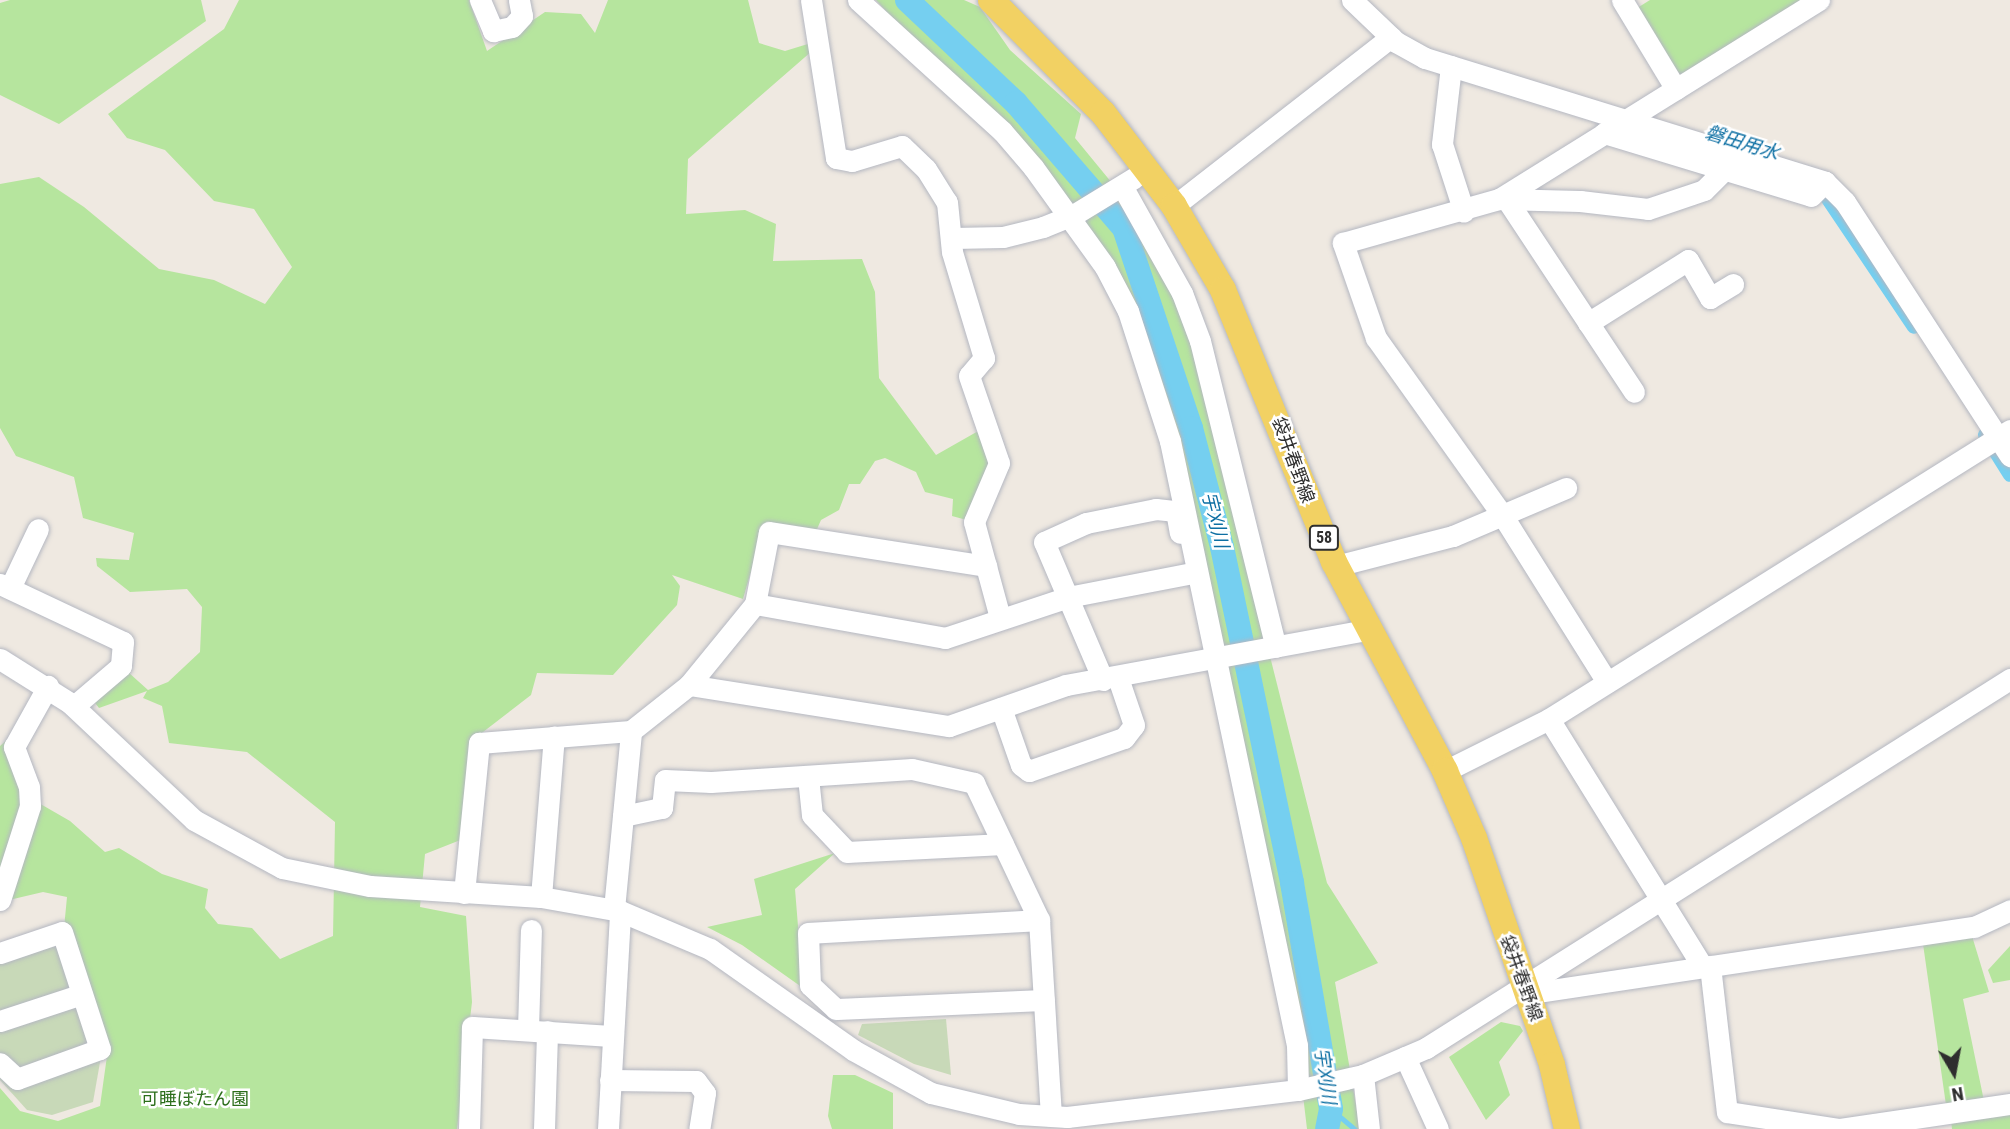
<!DOCTYPE html>
<meta charset="utf-8">
<style>
body{margin:0}
#map{position:relative;width:2010px;height:1129px;overflow:hidden;background:#efe9e1;font-family:"Roboto Condensed","Noto Sans JP",sans-serif}
div>[style]{position:absolute}
[style*='--x']{left:calc(var(--x)*1px);top:calc(var(--y)*1px);width:calc(var(--w)*1px);rotate:calc(var(--a)*1deg)}
.green>*{inset:0;background:#b6e59e}
.cemetery>*{inset:0;background:#c8d9b8}
.stream>*{height:4.5px;margin:-2.25px;padding:0 2.25px;transform-origin:2.25px;border-radius:2.25px;background:#75cff0}
.canal>*{height:14px;margin:-7px;padding:0 7px;transform-origin:7px;border-radius:7px;background:#75cff0}
.river>*{height:24px;margin:-12px;padding:0 12px;transform-origin:12px;border-radius:12px;background:#75cff0}
.roads{filter:drop-shadow(0 0 2px #b4b7c1) drop-shadow(0 0 2px #b4b7c1)}
.minor>*{height:21px;margin:-10.5px;padding:0 10.5px;transform-origin:10.5px;border-radius:10.5px;background:#fff}
.major>*{height:26px;margin:-13px;padding:0 13px;transform-origin:13px;border-radius:13px;background:#f2d163}
span{translate:-50% -50%;white-space:nowrap;text-align:center;line-height:1.15;-webkit-text-stroke:5px #fff;paint-order:stroke}
.shield-label span{padding:2px 5px;background:#fff;border:2px solid;border-radius:5px;-webkit-text-stroke-width:0}
.shield-label{font-size:16px;color:#2e2e2e;font-weight:700}
.street-label{font-size:18px;color:#2e2e2e}
.park-label{font-size:18px;color:#2c6e1b}
.water-label{font-size:19px;color:#0d6fa3;font-style:italic}
.north{position:absolute;left:1919px;top:1038px;width:70px;height:70px;-webkit-text-stroke:5px #fff;paint-order:stroke;rotate:170deg;font-size:19px;font-weight:700;line-height:28px;text-align:center;color:#2e2e2e}
.north::after{content:'';display:block;margin:auto;width:24px;height:32px;background:#2e2e2e;clip-path:polygon(50% 0,100% 100%,50% 72%,0 100%)}
</style>
<div id="map">
<div class="green">
<div style="clip-path:polygon(10px 0,201px 0,206px 21px,59px 124px,0 95px,0 3px)"></div>
<div style="clip-path:polygon(239px 0,469px 0,487px 51px,545px 12px,581px 14px,595px 33px,608px 0,748px 0,759px 43px,785px 51px,811px 43px,812px 51px,688px 159px,686px 214px,745px 210px,776px 224px,773px 261px,862px 259px,875px 292px,879px 378px,936px 455px,980px 430px,998px 467px,974px 522px,952px 516px,953px 499px,925px 492px,916px 472px,885px 458px,875px 461px,860px 484px,849px 484px,839px 510px,821px 520px,814px 536px,764px 526px,743px 599px,672px 575px,680px 586px,677px 605px,613px 675px,537px 673px,531px 695px,474px 739px,463px 839px,425px 854px,420px 907px,466px 916px,472px 1002px,457px 1129px,0 1129px,0 1088px,20px 1111px,58px 1121px,100px 1106px,107px 1056px,64px 928px,67px 897px,43px 892px,9px 900px,37px 802px,70px 821px,105px 852px,119px 848px,162px 874px,208px 889px,205px 908px,218px 924px,252px 928px,280px 959px,333px 936px,335px 822px,247px 752px,169px 743px,162px 706px,143px 698px,147px 691px,99px 708px,92px 699px,128px 672px,148px 690px,168px 682px,200px 652px,202px 607px,187px 589px,130px 592px,97px 566px,96px 558px,129px 560px,134px 533px,83px 518px,74px 477px,16px 456px,0 428px,0 184px,39px 177px,84px 207px,159px 269px,214px 280px,265px 304px,292px 267px,254px 209px,214px 201px,165px 150px,127px 138px,108px 114px,224px 29px)"></div>
<div style="clip-path:polygon(876px 0,964px 0,980px 7px,1010px 50px,1081px 114px,1075px 138px,1121px 194px,1197px 332px,1242px 545px,1327px 883px,1378px 963px,1335px 982px,1360px 1129px,1307px 1129px,1297px 1045px,1216px 620px,1101px 251px)"></div>
<div style="clip-path:polygon(1650px 0,1804px 0,1676px 79px,1634px 10px)"></div>
<div style="clip-path:polygon(18px 730px,23px 793px,0 882px,0 746px)"></div>
<div style="clip-path:polygon(835px 853px,795px 889px,803px 988px,742px 945px,707px 927px,762px 915px,754px 879px)"></div>
<div style="clip-path:polygon(1972px 936px,1989px 992px,1963px 999px,1984px 1101px,1946px 1105px,1923px 944px)"></div>
<div style="clip-path:polygon(2010px 946px,2010px 980px,1993px 983px,1988px 970px)"></div>
<div style="clip-path:polygon(1501px 1022px,1520px 1026px,1523px 1031px,1499px 1062px,1510px 1095px,1486px 1120px,1449px 1057px)"></div>
<div style="clip-path:polygon(833px 1075px,855px 1075px,893px 1093px,893px 1129px,832px 1129px,828px 1116px)"></div>
<div style="clip-path:polygon(2010px 1112px,2010px 1129px,1952px 1129px,1951px 1120px)"></div>
</div>
<div class="cemetery">
<div style="clip-path:polygon(61px 928px,102px 1051px,93px 1102px,52px 1115px,27px 1110px,0 1080px,0 949px)"></div>
<div style="clip-path:polygon(946px 1019px,951px 1075px,914px 1064px,858px 1035px,862px 1024px)"></div>
</div>
<div class="stream">
<div style="--x:1331;--y:1109;--w:31;--a:40"></div>
</div>
<div class="canal">
<div style="--x:1824;--y:193;--w:161;--a:56.1"></div>
<div style="--x:1985;--y:435;--w:47;--a:58"></div>
</div>
<div class="river">
<div style="--x:907;--y:0;--w:150;--a:43.4"></div>
<div style="--x:1016;--y:103;--w:165;--a:49.2"></div>
<div style="--x:1124;--y:228;--w:211;--a:71.5"></div>
<div style="--x:1191;--y:428;--w:123;--a:75.4"></div>
<div style="--x:1222;--y:547;--w:343;--a:78.2"></div>
<div style="--x:1292;--y:883;--w:229;--a:80.2"></div>
<div style="--x:1331;--y:1109;--w:20;--a:101"></div>
</div>
<div class="roads">
<div class="minor">
<div style="--x:480;--y:0;--w:34;--a:67"></div>
<div style="--x:493;--y:31;--w:19;--a:-12"></div>
<div style="--x:512;--y:27;--w:15;--a:-48"></div>
<div style="--x:522;--y:16;--w:16;--a:-101"></div>
<div style="--x:811;--y:0;--w:160;--a:81"></div>
<div style="--x:836;--y:158;--w:16;--a:11"></div>
<div style="--x:852;--y:161;--w:52;--a:-16.7"></div>
<div style="--x:902;--y:146;--w:33;--a:44"></div>
<div style="--x:926;--y:169;--w:39;--a:58"></div>
<div style="--x:947;--y:202;--w:50;--a:84.3"></div>
<div style="--x:952;--y:252;--w:111;--a:73.2"></div>
<div style="--x:984;--y:358;--w:23;--a:130"></div>
<div style="--x:969;--y:376;--w:92;--a:71"></div>
<div style="--x:999;--y:463;--w:64;--a:113"></div>
<div style="--x:974;--y:522;--w:99;--a:74.8"></div>
<div style="--x:858;--y:0;--w:195;--a:42.3"></div>
<div style="--x:1002;--y:131;--w:48;--a:49.3"></div>
<div style="--x:1033;--y:167;--w:123;--a:54.2"></div>
<div style="--x:1105;--y:267;--w:50;--a:62.4"></div>
<div style="--x:1128;--y:311;--w:137;--a:72.1"></div>
<div style="--x:1170;--y:441;--w:617;--a:78.13"></div>
<div style="--x:1297;--y:1045;--w:45;--a:88.7"></div>
<div style="--x:1352;--y:0;--w:61;--a:43.7"></div>
<div style="--x:1396;--y:42;--w:33;--a:29"></div>
<div style="--x:1425;--y:58;--w:419;--a:17.2"></div>
<div style="--x:1825;--y:182;--w:28;--a:45"></div>
<div style="--x:1845;--y:202;--w:303;--a:57"></div>
<div style="--x:1622;--y:0;--w:104;--a:58.8"></div>
<div style="--x:1451;--y:66;--w:79;--a:96.6"></div>
<div style="--x:1442;--y:144;--w:71;--a:72.1"></div>
<div style="--x:1604;--y:133;--w:216;--a:16.9"></div>
<div style="--x:1811;--y:196;--w:20;--a:-45"></div>
<div style="--x:1122;--y:186;--w:123;--a:60.7"></div>
<div style="--x:1182;--y:293;--w:51;--a:69.4"></div>
<div style="--x:1200;--y:341;--w:315;--a:76.1"></div>
<div style="--x:1499;--y:199;--w:81;--a:1.4"></div>
<div style="--x:1580;--y:201;--w:68;--a:6.7"></div>
<div style="--x:1648;--y:209;--w:59;--a:-18.7"></div>
<div style="--x:1704;--y:190;--w:28;--a:-45"></div>
<div style="--x:1507;--y:200;--w:230;--a:56.5"></div>
<div style="--x:1174;--y:206;--w:275;--a:-37.9"></div>
<div style="--x:953;--y:238;--w:50;--a:-1.1"></div>
<div style="--x:1003;--y:237;--w:41;--a:-14"></div>
<div style="--x:1043;--y:227;--w:35;--a:-22"></div>
<div style="--x:1075;--y:214;--w:69;--a:-31.4"></div>
<div style="--x:1588;--y:323;--w:118;--a:-32.2"></div>
<div style="--x:1688;--y:260;--w:44;--a:59.9"></div>
<div style="--x:1710;--y:298;--w:27;--a:-31"></div>
<div style="--x:1336;--y:566;--w:121;--a:-14.4"></div>
<div style="--x:1453;--y:536;--w:123;--a:-23"></div>
<div style="--x:0;--y:584;--w:136;--a:25.2"></div>
<div style="--x:123;--y:642;--w:24;--a:95"></div>
<div style="--x:121;--y:666;--w:62;--a:139.6"></div>
<div style="--x:10;--y:588;--w:65;--a:-64.6"></div>
<div style="--x:755;--y:604;--w:193;--a:10.1"></div>
<div style="--x:945;--y:638;--w:130;--a:-18.4"></div>
<div style="--x:1068;--y:597;--w:122;--a:-10.9"></div>
<div style="--x:0;--y:659;--w:83;--a:32.2"></div>
<div style="--x:70;--y:703;--w:170;--a:43.3"></div>
<div style="--x:194;--y:820;--w:100;--a:28.6"></div>
<div style="--x:282;--y:868;--w:90;--a:11.6"></div>
<div style="--x:370;--y:886;--w:171;--a:3.7"></div>
<div style="--x:541;--y:897;--w:80;--a:10"></div>
<div style="--x:620;--y:911;--w:98;--a:22.9"></div>
<div style="--x:710;--y:949;--w:175;--a:35.2"></div>
<div style="--x:853;--y:1050;--w:89;--a:28.9"></div>
<div style="--x:931;--y:1093;--w:90;--a:13.4"></div>
<div style="--x:1019;--y:1114;--w:48;--a:3.6"></div>
<div style="--x:1067;--y:1117;--w:233;--a:-6.7"></div>
<div style="--x:1298;--y:1090;--w:67;--a:-13"></div>
<div style="--x:1363;--y:1075;--w:69;--a:-23.2"></div>
<div style="--x:1426;--y:1048;--w:691;--a:-32.29"></div>
<div style="--x:1103;--y:680;--w:150;--a:-113.1"></div>
<div style="--x:1044;--y:542;--w:46;--a:-24.3"></div>
<div style="--x:1086;--y:523;--w:71;--a:-11.3"></div>
<div style="--x:1156;--y:509;--w:20;--a:6"></div>
<div style="--x:1176;--y:511;--w:22;--a:80"></div>
<div style="--x:1607;--y:682;--w:196;--a:-122.1"></div>
<div style="--x:1503;--y:516;--w:219;--a:-125.5"></div>
<div style="--x:1376;--y:338;--w:101;--a:-109.2"></div>
<div style="--x:1343;--y:243;--w:162;--a:-15.8"></div>
<div style="--x:1499;--y:199;--w:377;--a:-31.9"></div>
<div style="--x:689;--y:685;--w:263;--a:9"></div>
<div style="--x:949;--y:726;--w:124;--a:-19.3"></div>
<div style="--x:1066;--y:685;--w:309;--a:-10.4"></div>
<div style="--x:1001;--y:708;--w:60;--a:70.7"></div>
<div style="--x:1021;--y:765;--w:10;--a:37"></div>
<div style="--x:1029;--y:771;--w:101;--a:-19.2"></div>
<div style="--x:1124;--y:738;--w:16;--a:-52"></div>
<div style="--x:1134;--y:725;--w:50;--a:-108.8"></div>
<div style="--x:1549;--y:719;--w:292;--a:58.2"></div>
<div style="--x:1445;--y:771;--w:116;--a:-26.6"></div>
<div style="--x:1549;--y:719;--w:544;--a:-32.08"></div>
<div style="--x:808;--y:777;--w:38;--a:84"></div>
<div style="--x:812;--y:815;--w:51;--a:46.6"></div>
<div style="--x:847;--y:852;--w:156;--a:-2.9"></div>
<div style="--x:623;--y:816;--w:40;--a:-12"></div>
<div style="--x:662;--y:808;--w:28;--a:-84"></div>
<div style="--x:665;--y:780;--w:46;--a:2.5"></div>
<div style="--x:711;--y:782;--w:201;--a:-3.7"></div>
<div style="--x:912;--y:769;--w:64;--a:12.7"></div>
<div style="--x:974;--y:783;--w:152;--a:64.6"></div>
<div style="--x:1039;--y:920;--w:196;--a:86.5"></div>
<div style="--x:464;--y:893;--w:151;--a:-84.3"></div>
<div style="--x:479;--y:743;--w:152;--a:-4.5"></div>
<div style="--x:631;--y:731;--w:74;--a:-38.4"></div>
<div style="--x:689;--y:685;--w:104;--a:-50.8"></div>
<div style="--x:755;--y:604;--w:73;--a:-79"></div>
<div style="--x:769;--y:532;--w:220;--a:8.9"></div>
<div style="--x:541;--y:897;--w:161;--a:-85.4"></div>
<div style="--x:0;--y:900;--w:99;--a:-72.3"></div>
<div style="--x:30;--y:806;--w:19;--a:-93"></div>
<div style="--x:29;--y:787;--w:43;--a:-110.6"></div>
<div style="--x:14;--y:747;--w:70;--a:-60.9"></div>
<div style="--x:614;--y:909;--w:179;--a:-84.5"></div>
<div style="--x:1039;--y:920;--w:231;--a:176.8"></div>
<div style="--x:808;--y:933;--w:52;--a:87.8"></div>
<div style="--x:810;--y:985;--w:35;--a:43"></div>
<div style="--x:836;--y:1009;--w:208;--a:-2.5"></div>
<div style="--x:0;--y:953;--w:65;--a:-18.7"></div>
<div style="--x:62;--y:932;--w:123;--a:72"></div>
<div style="--x:100;--y:1049;--w:88;--a:160.1"></div>
<div style="--x:17;--y:1079;--w:23;--a:-137"></div>
<div style="--x:1710;--y:966;--w:147;--a:83.4"></div>
<div style="--x:1727;--y:1112;--w:114;--a:8.6"></div>
<div style="--x:1840;--y:1129;--w:172;--a:-8.4"></div>
<div style="--x:1524;--y:994;--w:455;--a:-8.5"></div>
<div style="--x:1974;--y:927;--w:40;--a:-25"></div>
<div style="--x:0;--y:1021;--w:86;--a:-18.2"></div>
<div style="--x:528;--y:1029;--w:99;--a:-88.3"></div>
<div style="--x:1405;--y:1057;--w:79;--a:65.4"></div>
<div style="--x:1363;--y:1075;--w:54;--a:83.7"></div>
<div style="--x:610;--y:1080;--w:86;--a:0.7"></div>
<div style="--x:696;--y:1081;--w:15;--a:53"></div>
<div style="--x:705;--y:1093;--w:36;--a:99"></div>
<div style="--x:469;--y:1129;--w:102;--a:-88.3"></div>
<div style="--x:472;--y:1027;--w:140;--a:3.7"></div>
<div style="--x:544;--y:1129;--w:98;--a:-88.2"></div>
<div style="--x:608;--y:1129;--w:218;--a:-86.8"></div>
</div>
<div class="major">
<div style="--x:991;--y:0;--w:159;--a:45.3"></div>
<div style="--x:1103;--y:113;--w:117;--a:52.6"></div>
<div style="--x:1174;--y:206;--w:97;--a:59.7"></div>
<div style="--x:1223;--y:290;--w:294;--a:67.8"></div>
<div style="--x:1334;--y:562;--w:237;--a:62"></div>
<div style="--x:1445;--y:771;--w:73;--a:66.6"></div>
<div style="--x:1474;--y:838;--w:240;--a:71"></div>
<div style="--x:1552;--y:1065;--w:66;--a:76.8"></div>
</div>
</div>
<div class="shield-label">
<span style="left:1324px;top:538px">58</span>
</div>
<div class="street-label">
<span style="left:1293px;top:460px;rotate:70deg">袋井春野線</span>
<span style="left:1521px;top:978px;rotate:70deg">袋井春野線</span>
</div>
<div class="park-label">
<span style="left:195px;top:1099px">可睡ぼたん園</span>
</div>
<div class="water-label">
<span style="left:1742px;top:143px;rotate:17deg">磐田用水</span>
<span style="left:1215px;top:520px;rotate:76deg">宇刈川</span>
<span style="left:1325px;top:1076px;rotate:82deg">宇刈川</span>
</div>
<div class="north">N</div>
</div>
